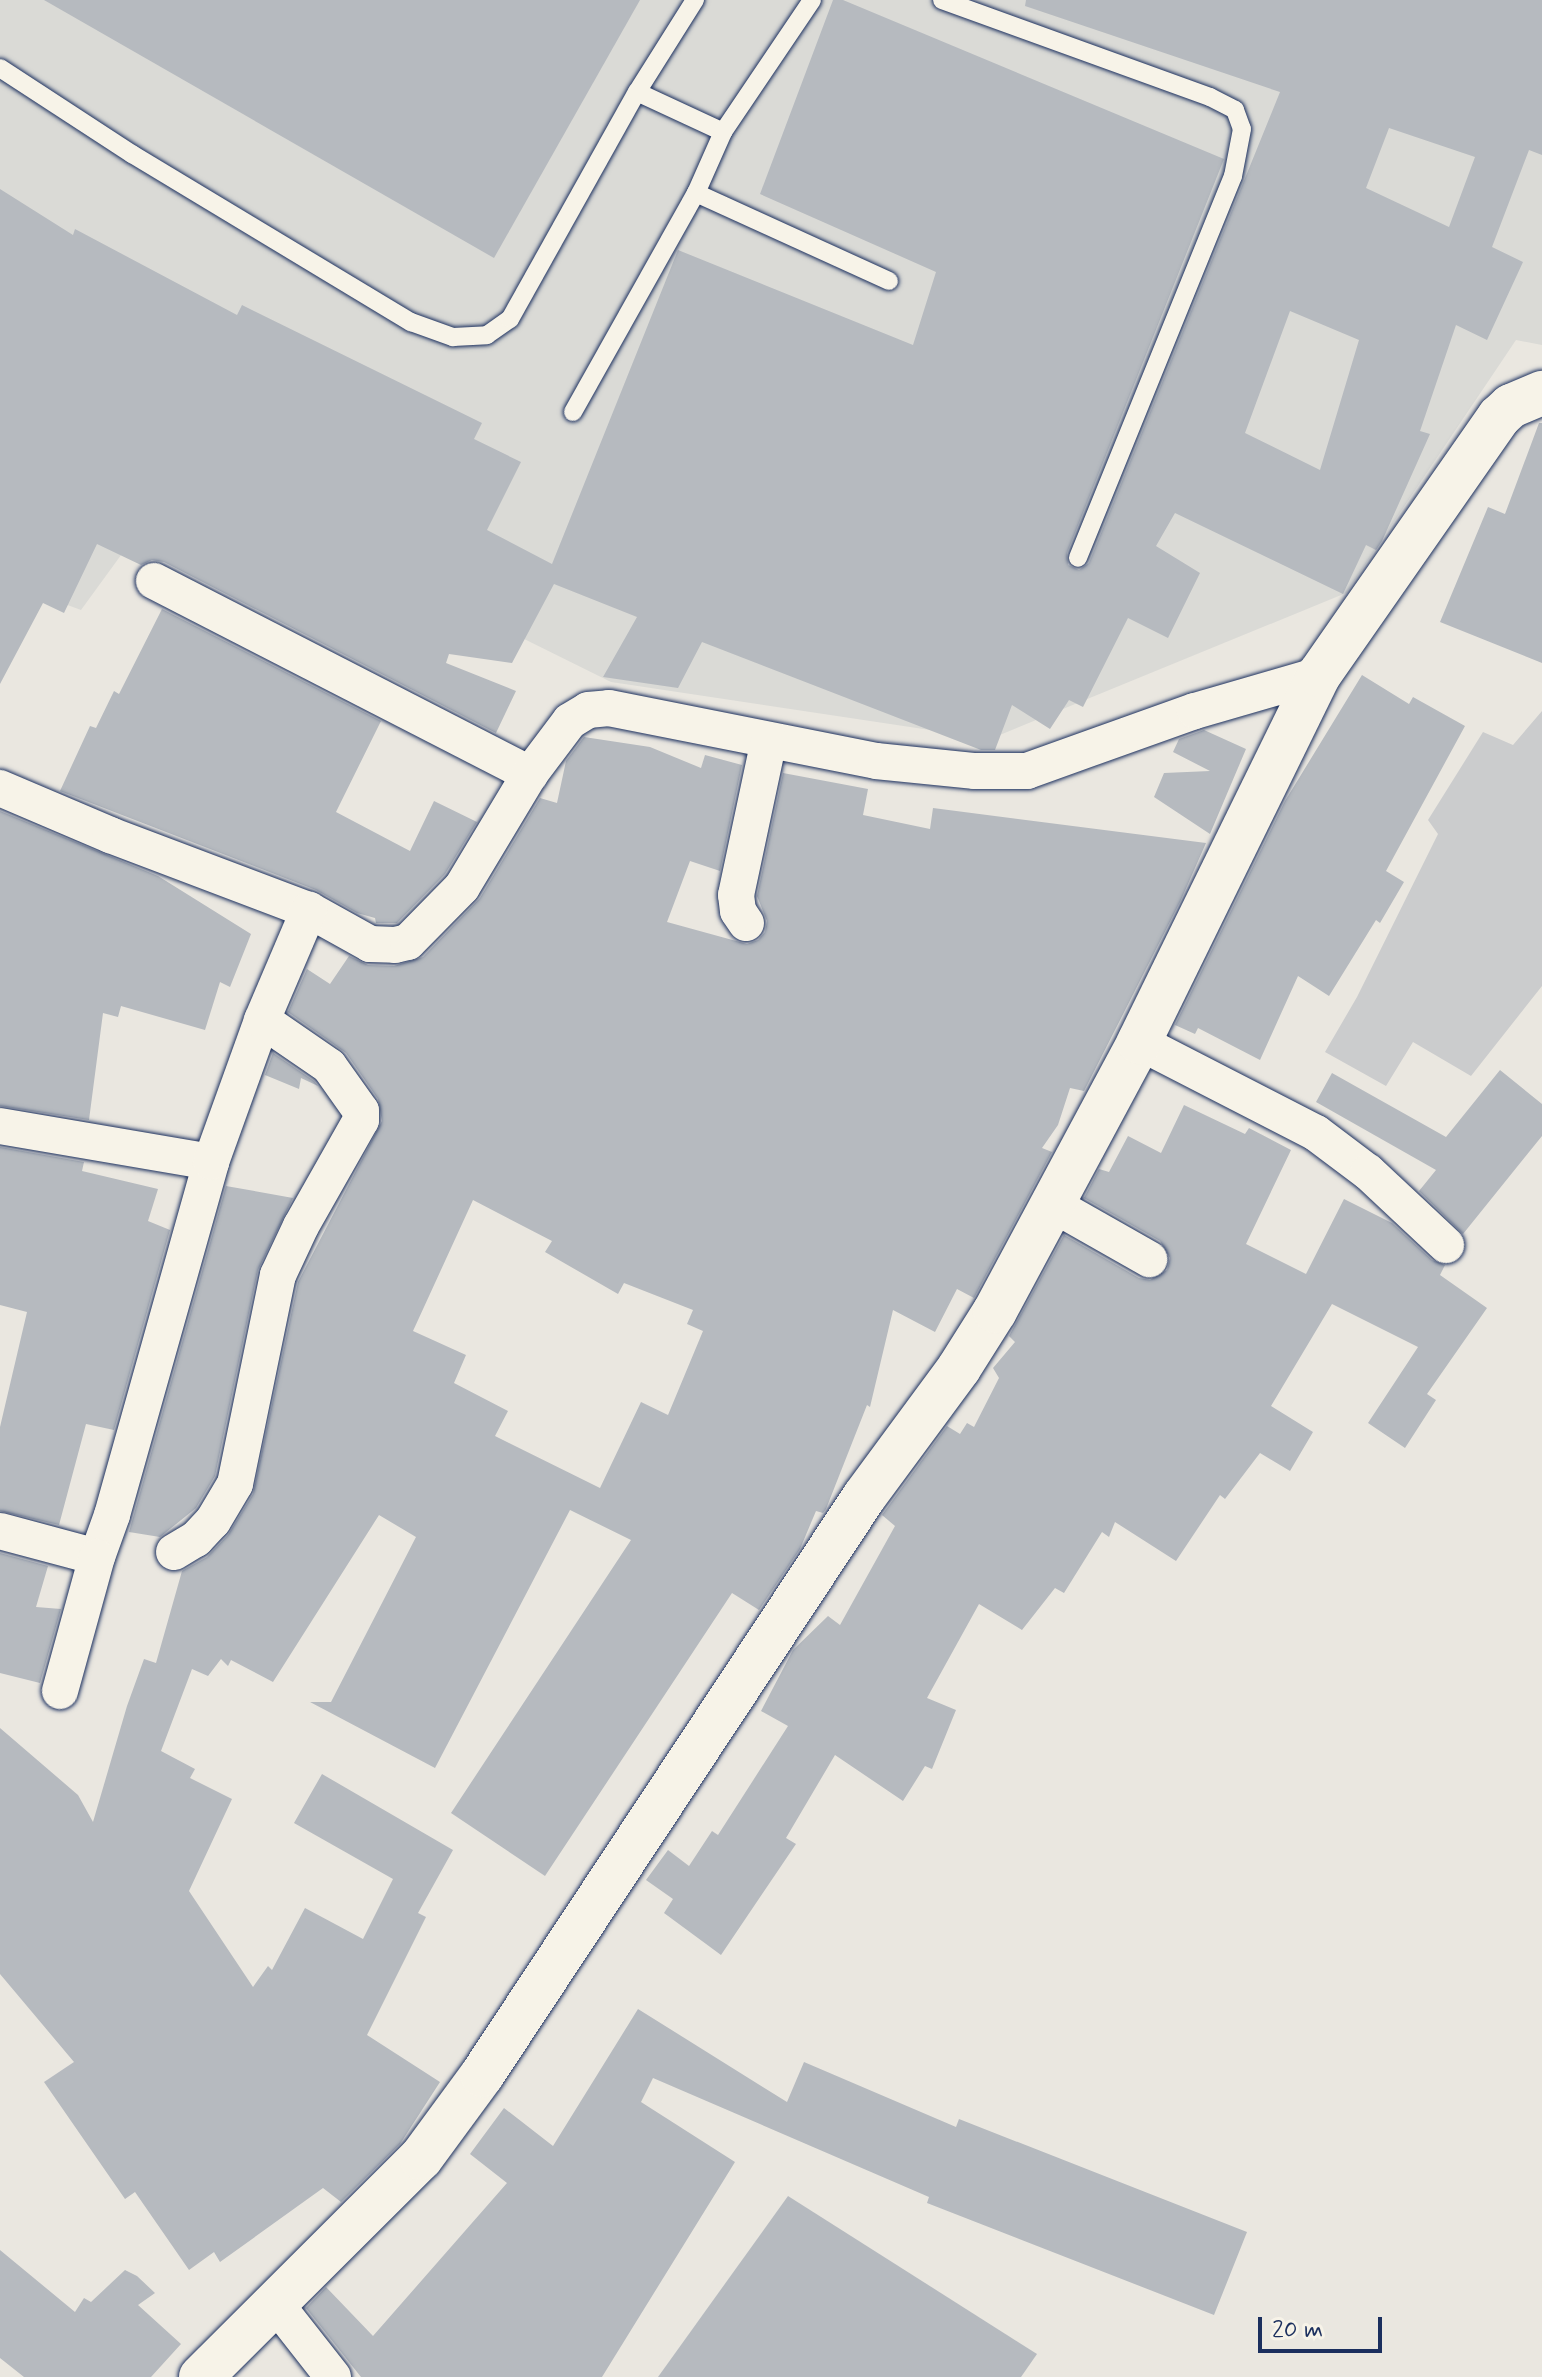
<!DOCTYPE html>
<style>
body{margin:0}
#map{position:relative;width:1542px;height:2377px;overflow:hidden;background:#eae7e0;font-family:Mynerve,sans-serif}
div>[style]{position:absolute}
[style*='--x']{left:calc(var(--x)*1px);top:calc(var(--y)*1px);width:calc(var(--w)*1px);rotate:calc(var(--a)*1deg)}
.built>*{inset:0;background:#dadad6}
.green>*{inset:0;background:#cbcccd}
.building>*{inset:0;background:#b6babf}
.roads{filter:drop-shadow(0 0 2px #1b2f5e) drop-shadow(0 0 2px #1b2f5e)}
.service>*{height:18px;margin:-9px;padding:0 9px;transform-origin:9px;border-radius:9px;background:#f7f3e8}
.minor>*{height:36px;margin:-18px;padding:0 18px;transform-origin:18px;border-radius:18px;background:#f7f3e8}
.tertiary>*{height:44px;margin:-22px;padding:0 22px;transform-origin:22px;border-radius:22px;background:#f7f3e8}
span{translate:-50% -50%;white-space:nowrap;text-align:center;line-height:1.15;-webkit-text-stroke:6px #f7f3e8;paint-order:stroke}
.scale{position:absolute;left:1258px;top:2317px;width:124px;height:36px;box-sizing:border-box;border:4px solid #1b2f5e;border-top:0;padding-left:10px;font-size:24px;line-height:28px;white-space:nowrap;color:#1b2f5e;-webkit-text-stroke:6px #f7f3e8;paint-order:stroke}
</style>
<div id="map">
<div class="built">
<div style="clip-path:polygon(0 0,1542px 0,1542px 345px,1516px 340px,1346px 593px,990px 739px,611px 682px,183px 470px,81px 610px,0 580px)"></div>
</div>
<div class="green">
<div style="clip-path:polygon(1542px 711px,1542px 986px,1471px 1076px,1413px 1042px,1386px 1086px,1325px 1052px,1357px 997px,1438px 834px,1428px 820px,1483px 732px,1513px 745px)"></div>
</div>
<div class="building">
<div style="clip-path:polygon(44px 0,640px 0,494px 258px)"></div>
<div style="clip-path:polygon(evenodd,833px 0,843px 0,1224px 159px,1067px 553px,1068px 565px,1079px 570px,1089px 563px,1280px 92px,1025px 6px,1026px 0,1542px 0,1542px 155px,1529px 150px,1492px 247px,1523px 262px,1487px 340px,1456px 325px,1420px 431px,1430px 434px,1382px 541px,1376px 550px,1366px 545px,1343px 594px,1175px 513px,1156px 546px,1200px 573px,1168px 638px,1128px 618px,1083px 707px,1069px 700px,1050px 729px,1012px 705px,995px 750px,981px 750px,702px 642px,678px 688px,603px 677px,637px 617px,554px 584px,512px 663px,449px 654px,446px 663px,516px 691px,496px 733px,164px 562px,152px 560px,141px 565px,97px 544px,64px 613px,43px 603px,0 684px,0 189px,73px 235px,75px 229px,237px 315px,242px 305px,482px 423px,474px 439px,521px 462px,487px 530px,552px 564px,678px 250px,913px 345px,936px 272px,760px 194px,833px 0,1389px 128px,1475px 157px,1449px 227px,1366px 188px,1389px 128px,833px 0,1290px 311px,1359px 340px,1320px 470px,1245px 433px,1290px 311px)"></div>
<div style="clip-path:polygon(1539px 423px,1542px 423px,1542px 663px,1440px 622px,1488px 507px,1505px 514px)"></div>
<div style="clip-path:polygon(162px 609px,381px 721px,336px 812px,410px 851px,434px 801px,477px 822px,445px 874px,397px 923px,376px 923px,375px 918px,357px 913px,316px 890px,60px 791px,90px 726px,96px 728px,114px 691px,119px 694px)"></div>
<div style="clip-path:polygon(1362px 675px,1409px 704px,1413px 697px,1465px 726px,1386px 871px,1404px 882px,1380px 923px,1376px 920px,1329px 996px,1298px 976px,1260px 1060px,1198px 1028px,1195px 1034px,1175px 1025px,1285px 801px)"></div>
<div style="clip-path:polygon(1204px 730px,1246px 749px,1210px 834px,1154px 797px,1164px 773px,1210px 771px,1173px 752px,1179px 739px)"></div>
<div style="clip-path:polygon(evenodd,584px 737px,650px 747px,701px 768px,705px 755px,742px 765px,720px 871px,690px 861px,667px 922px,747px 944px,758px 940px,765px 932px,767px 921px,757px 896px,783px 773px,868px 789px,863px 815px,930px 829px,933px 808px,1206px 843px,1180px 902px,1084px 1091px,1070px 1088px,1058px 1125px,1042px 1148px,1052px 1152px,974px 1298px,957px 1289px,935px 1332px,893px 1310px,870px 1407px,867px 1405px,826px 1509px,823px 1513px,816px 1511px,800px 1549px,759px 1610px,732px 1593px,545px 1876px,451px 1813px,631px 1540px,570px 1510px,435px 1768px,310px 1702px,331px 1702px,416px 1537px,379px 1515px,273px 1682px,231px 1660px,228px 1666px,221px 1659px,208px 1676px,192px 1669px,161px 1751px,195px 1769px,190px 1778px,232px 1799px,189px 1891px,253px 1987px,268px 1966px,272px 1970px,305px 1908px,363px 1939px,393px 1879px,294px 1823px,322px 1774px,453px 1850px,418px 1913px,426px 1917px,367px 2035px,440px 2082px,400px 2144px,341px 2202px,323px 2188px,220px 2262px,214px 2252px,189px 2270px,135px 2192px,125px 2199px,44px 2082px,74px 2062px,0 1974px,0 1728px,78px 1795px,93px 1822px,127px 1706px,144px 1659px,156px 1663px,182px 1571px,207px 1557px,228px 1535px,253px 1494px,298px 1282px,382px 1121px,378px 1099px,346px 1053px,288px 1012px,307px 969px,330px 984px,349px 956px,368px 965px,394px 966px,423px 957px,480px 898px,540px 798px,557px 803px,566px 761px,584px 737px,473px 1200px,552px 1241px,545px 1252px,618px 1294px,624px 1283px,693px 1310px,687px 1324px,703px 1331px,668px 1415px,641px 1402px,600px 1488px,495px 1436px,508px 1411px,454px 1383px,466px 1355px,413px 1331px,473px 1200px)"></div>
<div style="clip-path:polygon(0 811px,158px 876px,251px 934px,230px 987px,220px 982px,205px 1030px,121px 1006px,118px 1017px,103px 1013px,89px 1120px,0 1106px)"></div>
<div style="clip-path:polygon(273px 1053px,314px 1081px,318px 1086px,301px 1078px,299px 1089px,265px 1075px)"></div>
<div style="clip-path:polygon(1500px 1070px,1542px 1104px,1542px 1136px,1463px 1234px,1419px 1191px,1436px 1170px,1316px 1102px,1332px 1073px,1446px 1137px)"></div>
<div style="clip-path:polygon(1184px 1105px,1245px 1134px,1249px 1128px,1291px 1150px,1246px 1244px,1306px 1274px,1344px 1199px,1392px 1223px,1432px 1260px,1445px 1265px,1440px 1275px,1487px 1308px,1427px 1394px,1436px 1400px,1405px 1448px,1368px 1423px,1418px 1347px,1332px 1304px,1271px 1406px,1313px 1432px,1290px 1471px,1260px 1453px,1225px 1499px,1220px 1495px,1176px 1561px,1115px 1522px,1109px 1537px,1102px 1532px,1064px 1593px,1055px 1588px,1022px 1630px,979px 1604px,927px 1698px,956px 1710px,932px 1769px,925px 1766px,903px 1801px,835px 1755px,786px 1838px,796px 1844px,721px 1955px,664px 1913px,673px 1899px,646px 1880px,668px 1850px,689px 1866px,712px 1831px,718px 1835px,788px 1726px,761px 1711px,793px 1650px,828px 1616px,840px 1625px,895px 1526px,882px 1515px,947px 1426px,960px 1434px,967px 1423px,974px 1427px,999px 1378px,993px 1368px,1015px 1342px,1009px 1336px,1064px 1235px,1139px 1278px,1150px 1280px,1167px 1270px,1170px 1258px,1160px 1241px,1084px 1198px,1099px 1169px,1109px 1172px,1128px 1136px,1161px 1153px)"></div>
<div style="clip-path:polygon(0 1147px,84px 1162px,82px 1171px,158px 1189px,148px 1221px,170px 1230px,114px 1430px,86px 1424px,59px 1525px,0 1511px,0 1427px,27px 1312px,0 1305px)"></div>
<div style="clip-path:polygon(226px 1186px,293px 1198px,258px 1270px,215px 1476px,196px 1508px,160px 1537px,129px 1532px)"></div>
<div style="clip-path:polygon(0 1553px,48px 1566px,36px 1607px,61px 1609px,40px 1683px,0 1673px)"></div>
<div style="clip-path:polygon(638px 2009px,787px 2102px,804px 2062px,956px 2127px,959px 2119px,1247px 2232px,1214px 2315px,927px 2203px,929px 2197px,653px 2078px,641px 2102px,735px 2162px,602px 2377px,361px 2377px,306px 2308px,326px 2287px,373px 2336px,507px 2183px,470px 2154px,504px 2108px,553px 2146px)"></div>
<div style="clip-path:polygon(788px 2196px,1037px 2354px,1021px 2377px,658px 2377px)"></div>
<div style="clip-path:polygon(0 2250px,75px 2312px,84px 2298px,91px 2302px,125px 2270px,137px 2276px,155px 2293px,138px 2305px,181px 2344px,151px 2377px,24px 2377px,0 2358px)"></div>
</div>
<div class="roads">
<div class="service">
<div style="--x:942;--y:0;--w:285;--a:19.9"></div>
<div style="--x:1210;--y:97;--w:28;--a:27"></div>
<div style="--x:1235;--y:110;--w:20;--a:70"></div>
<div style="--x:1242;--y:129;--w:48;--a:100.8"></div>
<div style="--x:1233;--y:176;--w:412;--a:112.1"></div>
<div style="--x:0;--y:68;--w:158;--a:33.1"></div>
<div style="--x:132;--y:154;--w:326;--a:31.1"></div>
<div style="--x:411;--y:322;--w:45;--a:19.7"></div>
<div style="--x:453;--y:337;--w:34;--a:-3"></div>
<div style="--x:487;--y:335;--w:28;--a:-35"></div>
<div style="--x:510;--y:319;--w:260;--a:-60.8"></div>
<div style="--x:637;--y:92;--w:109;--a:-57.8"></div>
<div style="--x:637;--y:92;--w:95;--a:24.9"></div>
<div style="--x:696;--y:193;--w:212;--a:24.5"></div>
<div style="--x:573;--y:412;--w:251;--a:-60.7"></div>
<div style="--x:696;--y:193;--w:67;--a:-66.1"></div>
<div style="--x:723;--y:132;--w:159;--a:-56"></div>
</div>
<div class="minor">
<div style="--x:154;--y:581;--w:423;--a:27.2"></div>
<div style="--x:0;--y:788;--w:120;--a:23.1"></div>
<div style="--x:110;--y:835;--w:213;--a:20.7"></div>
<div style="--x:309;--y:910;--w:70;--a:29.1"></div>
<div style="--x:370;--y:944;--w:25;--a:2"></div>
<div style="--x:395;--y:945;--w:13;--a:-13"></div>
<div style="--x:408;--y:942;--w:77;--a:-45.5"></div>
<div style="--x:462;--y:887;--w:132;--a:-59"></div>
<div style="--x:530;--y:774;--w:66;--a:-53"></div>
<div style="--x:570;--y:721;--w:21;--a:-31"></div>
<div style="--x:588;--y:710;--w:21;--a:-5"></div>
<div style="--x:609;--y:708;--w:272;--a:11.2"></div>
<div style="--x:876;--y:761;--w:100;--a:5.8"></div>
<div style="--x:975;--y:771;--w:52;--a:0"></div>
<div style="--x:1027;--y:771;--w:178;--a:-19.7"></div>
<div style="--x:1195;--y:711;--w:129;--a:-16.2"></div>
<div style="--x:746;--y:923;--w:14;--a:-124"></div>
<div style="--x:738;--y:911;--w:16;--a:-97"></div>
<div style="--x:736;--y:895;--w:158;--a:-78"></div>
<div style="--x:1139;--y:1042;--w:199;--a:27.2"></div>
<div style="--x:1316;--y:1133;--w:65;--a:36.9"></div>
<div style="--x:1368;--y:1172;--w:107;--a:43.1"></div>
<div style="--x:0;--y:1126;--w:214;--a:9.7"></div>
<div style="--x:1052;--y:1204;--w:112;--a:29.6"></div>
<div style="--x:0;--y:1531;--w:100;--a:15"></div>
<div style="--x:97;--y:1557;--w:45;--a:-70.3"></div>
<div style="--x:112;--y:1515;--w:367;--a:-74.3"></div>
<div style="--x:211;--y:1162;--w:151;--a:-70.2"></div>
<div style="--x:262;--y:1020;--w:120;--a:-66.9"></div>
<div style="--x:174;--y:1552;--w:26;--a:-31"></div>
<div style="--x:196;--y:1539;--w:25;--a:-47"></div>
<div style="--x:213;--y:1521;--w:43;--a:-59.3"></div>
<div style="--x:235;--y:1484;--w:213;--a:-78.4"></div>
<div style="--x:278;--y:1275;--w:54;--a:-64.9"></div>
<div style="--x:301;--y:1226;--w:122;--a:-60.5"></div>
<div style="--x:361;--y:1120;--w:9;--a:-90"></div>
<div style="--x:361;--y:1111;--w:55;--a:-125.4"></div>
<div style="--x:329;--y:1066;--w:81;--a:-145.5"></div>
<div style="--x:60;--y:1691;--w:139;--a:-74.6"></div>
<div style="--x:275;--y:2303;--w:94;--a:51.9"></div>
</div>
<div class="tertiary">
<div style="--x:201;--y:2377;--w:310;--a:-44.9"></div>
<div style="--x:421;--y:2158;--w:103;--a:-53.7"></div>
<div style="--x:482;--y:2075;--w:693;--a:-56.54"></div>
<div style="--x:864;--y:1497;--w:160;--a:-53.6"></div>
<div style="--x:959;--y:1368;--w:67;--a:-57.7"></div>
<div style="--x:995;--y:1311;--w:305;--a:-61.8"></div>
<div style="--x:1139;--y:1042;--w:409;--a:-63.9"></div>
<div style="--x:1319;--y:675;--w:315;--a:-55.1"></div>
<div style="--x:1499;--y:417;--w:16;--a:-43"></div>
<div style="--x:1511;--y:406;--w:34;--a:-23"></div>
</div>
</div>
<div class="scale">20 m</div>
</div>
